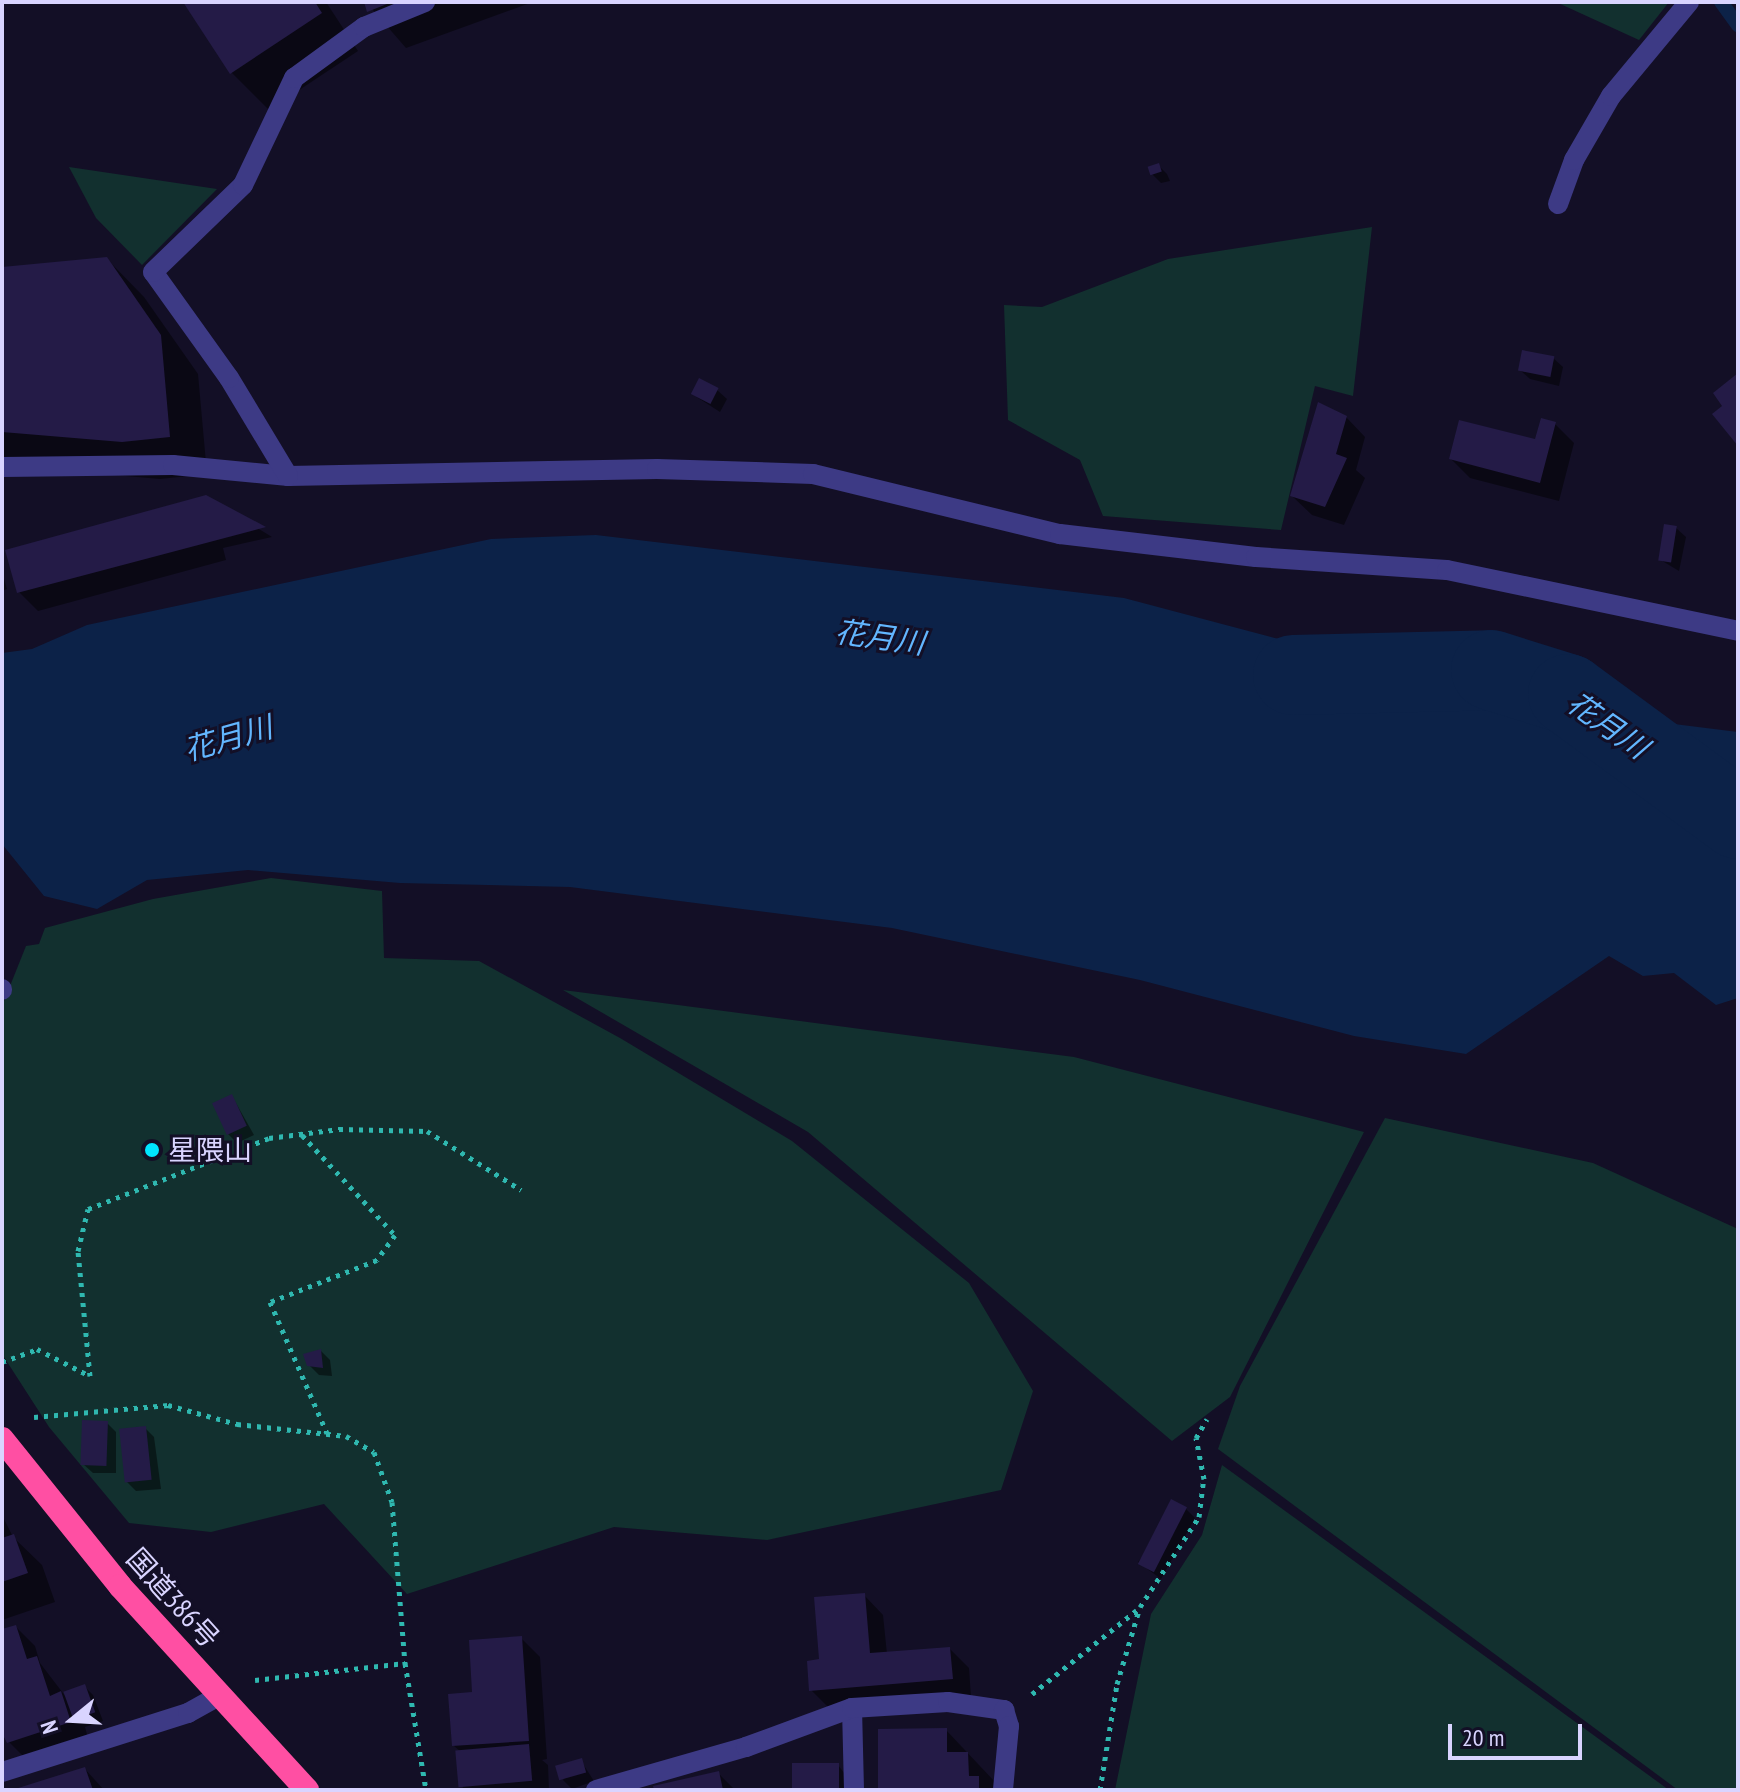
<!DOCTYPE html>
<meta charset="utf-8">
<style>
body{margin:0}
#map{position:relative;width:1740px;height:1792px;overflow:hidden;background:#130f26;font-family:"PT Sans Narrow","Noto Sans JP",sans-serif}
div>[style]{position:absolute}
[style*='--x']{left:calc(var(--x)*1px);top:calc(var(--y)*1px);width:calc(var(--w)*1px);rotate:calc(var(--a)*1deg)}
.green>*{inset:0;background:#12302f}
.water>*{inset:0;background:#0c2248}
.shadow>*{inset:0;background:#0007}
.stream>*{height:14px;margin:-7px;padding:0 7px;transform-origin:7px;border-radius:7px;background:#0c2248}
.river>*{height:80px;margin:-40px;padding:0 40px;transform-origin:40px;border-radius:40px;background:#0c2248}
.building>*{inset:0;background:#241b47;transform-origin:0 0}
.path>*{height:5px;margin-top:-2.5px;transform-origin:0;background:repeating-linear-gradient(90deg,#2fb8b0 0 4px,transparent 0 10px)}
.minor>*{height:20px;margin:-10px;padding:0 10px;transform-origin:10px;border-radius:10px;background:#3d3a85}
.highway>*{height:24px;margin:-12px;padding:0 12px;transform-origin:12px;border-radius:12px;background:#ff4fa3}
.dots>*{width:22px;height:22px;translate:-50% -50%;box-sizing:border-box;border:4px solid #130f26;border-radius:50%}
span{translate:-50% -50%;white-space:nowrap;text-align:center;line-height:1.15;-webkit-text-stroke:6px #130f26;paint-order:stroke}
.poi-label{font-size:28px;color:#d9d4ff}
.left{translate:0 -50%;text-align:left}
.street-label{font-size:28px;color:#d9d4ff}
.water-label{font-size:30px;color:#62b6ff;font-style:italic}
.frame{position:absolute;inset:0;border:4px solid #d9d4ff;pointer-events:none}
.north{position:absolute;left:32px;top:1680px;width:80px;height:80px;-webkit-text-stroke:6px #130f26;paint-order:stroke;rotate:252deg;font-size:22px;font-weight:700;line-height:32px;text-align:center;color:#d9d4ff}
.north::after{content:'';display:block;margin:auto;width:28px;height:36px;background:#d9d4ff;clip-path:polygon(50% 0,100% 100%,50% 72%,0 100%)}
.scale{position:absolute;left:1448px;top:1724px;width:134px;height:36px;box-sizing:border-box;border:4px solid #d9d4ff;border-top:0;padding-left:10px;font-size:24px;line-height:28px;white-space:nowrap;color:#d9d4ff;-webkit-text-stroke:6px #130f26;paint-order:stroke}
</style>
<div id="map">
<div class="green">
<div style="clip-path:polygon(1556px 2px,1669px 2px,1639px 40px)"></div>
<div style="clip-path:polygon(69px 167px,217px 189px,142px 265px,96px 218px)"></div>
<div style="clip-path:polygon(1372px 227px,1353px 396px,1315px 386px,1281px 530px,1103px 516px,1080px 460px,1008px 420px,1004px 305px,1042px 307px,1168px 259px)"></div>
<div style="clip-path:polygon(271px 878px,382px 891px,384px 958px,479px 961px,620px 1038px,792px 1141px,969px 1283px,1033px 1391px,1001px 1490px,767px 1540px,614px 1527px,407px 1594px,324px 1504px,211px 1532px,129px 1523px,49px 1427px,2px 1354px,2px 1006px,26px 946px,39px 944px,45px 928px,153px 899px)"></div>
<div style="clip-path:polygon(563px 990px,1074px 1057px,1364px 1132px,1230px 1397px,1172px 1441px,808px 1132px)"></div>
<div style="clip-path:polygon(1385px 1118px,1593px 1163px,1738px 1229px,1738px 1790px,1678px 1790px,1218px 1449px,1240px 1386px)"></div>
<div style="clip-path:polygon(1222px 1465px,1669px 1790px,1115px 1790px,1151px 1614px,1202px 1535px)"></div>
</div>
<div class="water">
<div style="clip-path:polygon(596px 535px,1124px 598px,1530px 706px,1738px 732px,1738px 998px,1716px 1005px,1674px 973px,1643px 976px,1609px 956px,1466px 1054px,1354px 1036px,1140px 980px,892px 928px,570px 887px,400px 883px,248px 870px,147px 880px,97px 909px,44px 896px,2px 844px,2px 653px,32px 649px,87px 625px,491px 539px)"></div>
</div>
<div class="shadow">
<div style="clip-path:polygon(185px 2px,326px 2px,358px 51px,269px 110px,232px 73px)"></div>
<div style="clip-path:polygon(366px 2px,533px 2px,406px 48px)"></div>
<div style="clip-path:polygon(1158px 165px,1167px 174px,1170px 181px,1161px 183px,1152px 174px)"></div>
<div style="clip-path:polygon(107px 259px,144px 297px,198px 374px,207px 474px,160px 479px,2px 465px,2px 269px)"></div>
<div style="clip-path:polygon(1553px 358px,1563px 367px,1559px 386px,1530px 379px,1520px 370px)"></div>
<div style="clip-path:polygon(717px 390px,727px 399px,720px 412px,692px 394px)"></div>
<div style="clip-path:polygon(1346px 417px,1365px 437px,1356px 470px,1365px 478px,1344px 525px,1312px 515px,1292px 496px)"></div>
<div style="clip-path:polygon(1555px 424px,1574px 443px,1559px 501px,1470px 478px,1451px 459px,1536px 442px)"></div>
<div style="clip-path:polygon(206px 497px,272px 537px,223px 548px,226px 560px,38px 611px,19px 592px)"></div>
<div style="clip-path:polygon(1676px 528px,1686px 537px,1679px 571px,1659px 559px)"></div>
<div style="clip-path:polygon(2px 572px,7px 589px,2px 591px)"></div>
<div style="clip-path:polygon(232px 1096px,254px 1135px,237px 1143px,228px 1134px)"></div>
<div style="clip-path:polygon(321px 1351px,330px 1360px,332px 1376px,319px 1375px,309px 1365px)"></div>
<div style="clip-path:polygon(107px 1423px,116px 1432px,116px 1473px,93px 1473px,83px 1464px)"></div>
<div style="clip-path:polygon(145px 1428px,154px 1437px,161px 1489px,136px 1491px,127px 1482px)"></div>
<div style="clip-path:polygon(1186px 1509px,1195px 1518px,1161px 1579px,1138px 1562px)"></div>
<div style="clip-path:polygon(2px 1515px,13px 1537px,42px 1565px,55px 1602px,2px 1620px)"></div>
<div style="clip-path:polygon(864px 1595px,883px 1615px,887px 1654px,950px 1649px,969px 1668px,971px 1697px,830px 1709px,811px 1690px)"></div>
<div style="clip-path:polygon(16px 1627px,35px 1646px,40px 1663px,69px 1701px,84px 1686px,93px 1695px,103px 1721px,85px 1727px,89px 1741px,28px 1761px,9px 1742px,2px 1727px,2px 1632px)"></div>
<div style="clip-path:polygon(521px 1638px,540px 1657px,547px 1759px,542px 1760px,548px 1765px,549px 1790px,463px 1790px,460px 1751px,454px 1746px)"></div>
<div style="clip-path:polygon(946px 1730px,996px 1783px,996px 1790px,880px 1790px)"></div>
<div style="clip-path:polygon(581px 1761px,594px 1781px,572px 1789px,563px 1780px)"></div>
<div style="clip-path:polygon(838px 1765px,857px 1790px,795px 1790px)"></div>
<div style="clip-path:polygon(85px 1769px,104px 1790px,20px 1790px)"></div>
<div style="clip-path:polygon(718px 1773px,735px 1790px,656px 1790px)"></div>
</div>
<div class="stream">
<div style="--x:1721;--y:2;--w:29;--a:54"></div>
</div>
<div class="river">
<div style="--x:1293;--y:675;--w:198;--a:-1.4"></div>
<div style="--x:1491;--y:670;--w:81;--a:17.3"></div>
<div style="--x:1568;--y:694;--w:211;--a:36.3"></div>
</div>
<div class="building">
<div style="clip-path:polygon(183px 2px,315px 2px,322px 13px,230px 74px)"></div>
<div style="clip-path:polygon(364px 2px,392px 2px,367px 12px)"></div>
<div style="left:1159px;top:163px;width:9px;height:12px;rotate:72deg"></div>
<div style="clip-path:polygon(107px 257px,161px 335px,170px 437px,122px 442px,2px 432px,2px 267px)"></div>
<div style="left:1522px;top:350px;width:33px;height:21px;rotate:11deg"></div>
<div style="clip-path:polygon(1738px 373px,1738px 446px,1712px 414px,1722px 406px,1713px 393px)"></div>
<div style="left:699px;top:378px;width:22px;height:18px;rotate:27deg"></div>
<div style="clip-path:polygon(1318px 402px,1347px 416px,1336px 454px,1347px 458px,1325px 507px,1290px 496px)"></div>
<div style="clip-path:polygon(1541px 418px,1556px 422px,1540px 483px,1449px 459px,1459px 420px,1535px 439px)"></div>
<div style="clip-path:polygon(206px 495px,266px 527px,17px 593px,5px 550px)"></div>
<div style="left:1664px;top:524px;width:13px;height:37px;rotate:9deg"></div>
<div style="left:232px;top:1094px;width:35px;height:22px;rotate:65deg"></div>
<div style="clip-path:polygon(321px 1349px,323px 1368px,307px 1366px,303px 1354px)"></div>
<div style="left:82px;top:1420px;width:26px;height:45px;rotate:2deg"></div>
<div style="left:146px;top:1426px;width:54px;height:27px;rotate:84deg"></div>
<div style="left:1171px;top:1499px;width:18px;height:73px;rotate:27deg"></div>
<div style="clip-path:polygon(14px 1534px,28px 1573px,2px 1582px,2px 1538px)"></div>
<div style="clip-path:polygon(865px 1593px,870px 1653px,950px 1647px,953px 1679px,809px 1691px,807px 1661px,819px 1659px,814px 1597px)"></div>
<div style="clip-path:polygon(16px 1625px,27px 1659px,37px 1656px,50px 1696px,61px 1691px,71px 1722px,7px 1743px,2px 1733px,2px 1629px)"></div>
<div style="clip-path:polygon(522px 1636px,529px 1741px,452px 1746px,448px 1694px,472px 1692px,469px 1640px)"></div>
<div style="left:85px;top:1684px;width:30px;height:23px;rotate:70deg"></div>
<div style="clip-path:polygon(947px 1728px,947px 1752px,968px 1752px,969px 1776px,979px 1776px,979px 1790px,878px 1790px,878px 1729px)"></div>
<div style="left:529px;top:1744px;width:37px;height:74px;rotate:85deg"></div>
<div style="left:582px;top:1758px;width:15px;height:28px;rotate:74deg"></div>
<div style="left:839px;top:1763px;width:27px;height:47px;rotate:90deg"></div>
<div style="clip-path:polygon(85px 1767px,93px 1790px,15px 1790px,15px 1789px)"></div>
<div style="clip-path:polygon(719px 1771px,723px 1790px,654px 1790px,653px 1786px)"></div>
</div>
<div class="path">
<div style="--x:302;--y:1135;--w:137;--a:47.1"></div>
<div style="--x:395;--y:1235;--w:31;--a:126"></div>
<div style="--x:377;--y:1260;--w:115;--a:158.6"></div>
<div style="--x:270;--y:1302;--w:143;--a:66.5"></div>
<div style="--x:2;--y:1362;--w:37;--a:-20"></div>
<div style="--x:37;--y:1349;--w:59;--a:27"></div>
<div style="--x:90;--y:1376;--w:126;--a:-95.5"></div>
<div style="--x:78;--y:1251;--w:43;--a:-76.6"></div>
<div style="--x:88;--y:1209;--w:194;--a:-21.4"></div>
<div style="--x:269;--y:1138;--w:71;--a:-7.3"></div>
<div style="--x:339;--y:1129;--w:88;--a:1.3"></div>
<div style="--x:427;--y:1131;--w:111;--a:32.1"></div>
<div style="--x:34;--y:1417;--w:135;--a:-5.1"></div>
<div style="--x:168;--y:1405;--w:72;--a:15.4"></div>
<div style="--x:237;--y:1424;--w:110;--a:6.3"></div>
<div style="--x:346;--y:1436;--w:32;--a:30"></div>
<div style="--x:374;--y:1452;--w:53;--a:70.2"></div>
<div style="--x:392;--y:1502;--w:162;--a:85.4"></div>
<div style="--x:405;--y:1663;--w:129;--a:80.6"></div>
<div style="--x:255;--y:1680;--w:151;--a:-6.5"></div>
<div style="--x:1032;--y:1694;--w:134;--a:-38.7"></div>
<div style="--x:1100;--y:1790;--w:107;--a:-80.9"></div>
<div style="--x:1117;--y:1684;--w:80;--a:-73.4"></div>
<div style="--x:1140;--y:1607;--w:108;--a:-56.8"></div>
<div style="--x:1199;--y:1517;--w:38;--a:-83"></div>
<div style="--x:1204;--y:1479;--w:42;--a:-101"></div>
<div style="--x:1196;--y:1438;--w:22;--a:-60"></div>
</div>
<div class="minor">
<div style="--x:1558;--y:204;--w:47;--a:-70"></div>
<div style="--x:1574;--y:160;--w:74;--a:-60"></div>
<div style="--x:1611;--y:96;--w:122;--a:-50.3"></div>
<div style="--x:2;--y:467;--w:171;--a:-0.7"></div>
<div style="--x:173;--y:465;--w:116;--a:5.5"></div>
<div style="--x:288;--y:476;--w:369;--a:-1.1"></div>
<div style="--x:657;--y:469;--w:156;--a:1.8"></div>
<div style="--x:813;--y:474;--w:254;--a:13.7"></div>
<div style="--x:1060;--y:534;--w:197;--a:6.7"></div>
<div style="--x:1256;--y:557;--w:191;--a:3.9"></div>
<div style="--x:1447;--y:570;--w:297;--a:11.8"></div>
<div style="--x:288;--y:476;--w:114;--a:-121"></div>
<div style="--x:229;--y:378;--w:130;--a:-125.6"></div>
<div style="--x:153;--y:272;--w:125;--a:-44"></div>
<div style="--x:243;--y:185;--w:119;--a:-64.5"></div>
<div style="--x:294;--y:78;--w:87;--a:-36.1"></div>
<div style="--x:364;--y:27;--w:66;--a:-22.3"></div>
<div style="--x:2;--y:990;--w:1;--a:-90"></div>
<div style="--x:852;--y:1708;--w:82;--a:88.6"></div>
<div style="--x:2;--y:1772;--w:195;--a:-17.6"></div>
<div style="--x:188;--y:1713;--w:37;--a:-29"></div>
<div style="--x:596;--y:1790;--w:156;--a:-16"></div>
<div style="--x:746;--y:1747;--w:113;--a:-20.2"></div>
<div style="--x:852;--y:1708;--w:96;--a:-3.6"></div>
<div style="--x:948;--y:1702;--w:57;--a:8.1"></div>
<div style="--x:1004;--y:1710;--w:17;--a:73"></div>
<div style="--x:1009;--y:1726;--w:64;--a:95.4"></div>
</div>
<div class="highway">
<div style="--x:2;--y:1439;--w:189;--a:51.2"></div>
<div style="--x:120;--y:1586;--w:277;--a:47.5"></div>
</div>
<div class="dots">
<div style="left:152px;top:1150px;background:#00e5ff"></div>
</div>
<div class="poi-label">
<span class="left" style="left:168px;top:1150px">星隈山</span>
</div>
<div class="street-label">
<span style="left:173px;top:1598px;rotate:48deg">国道386号</span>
</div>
<div class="water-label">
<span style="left:880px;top:637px;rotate:8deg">花月川</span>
<span style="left:1608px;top:725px;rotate:35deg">花月川</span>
<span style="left:228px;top:738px;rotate:-16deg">花月川</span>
</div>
<div class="frame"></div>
<div class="north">N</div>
<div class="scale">20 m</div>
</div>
